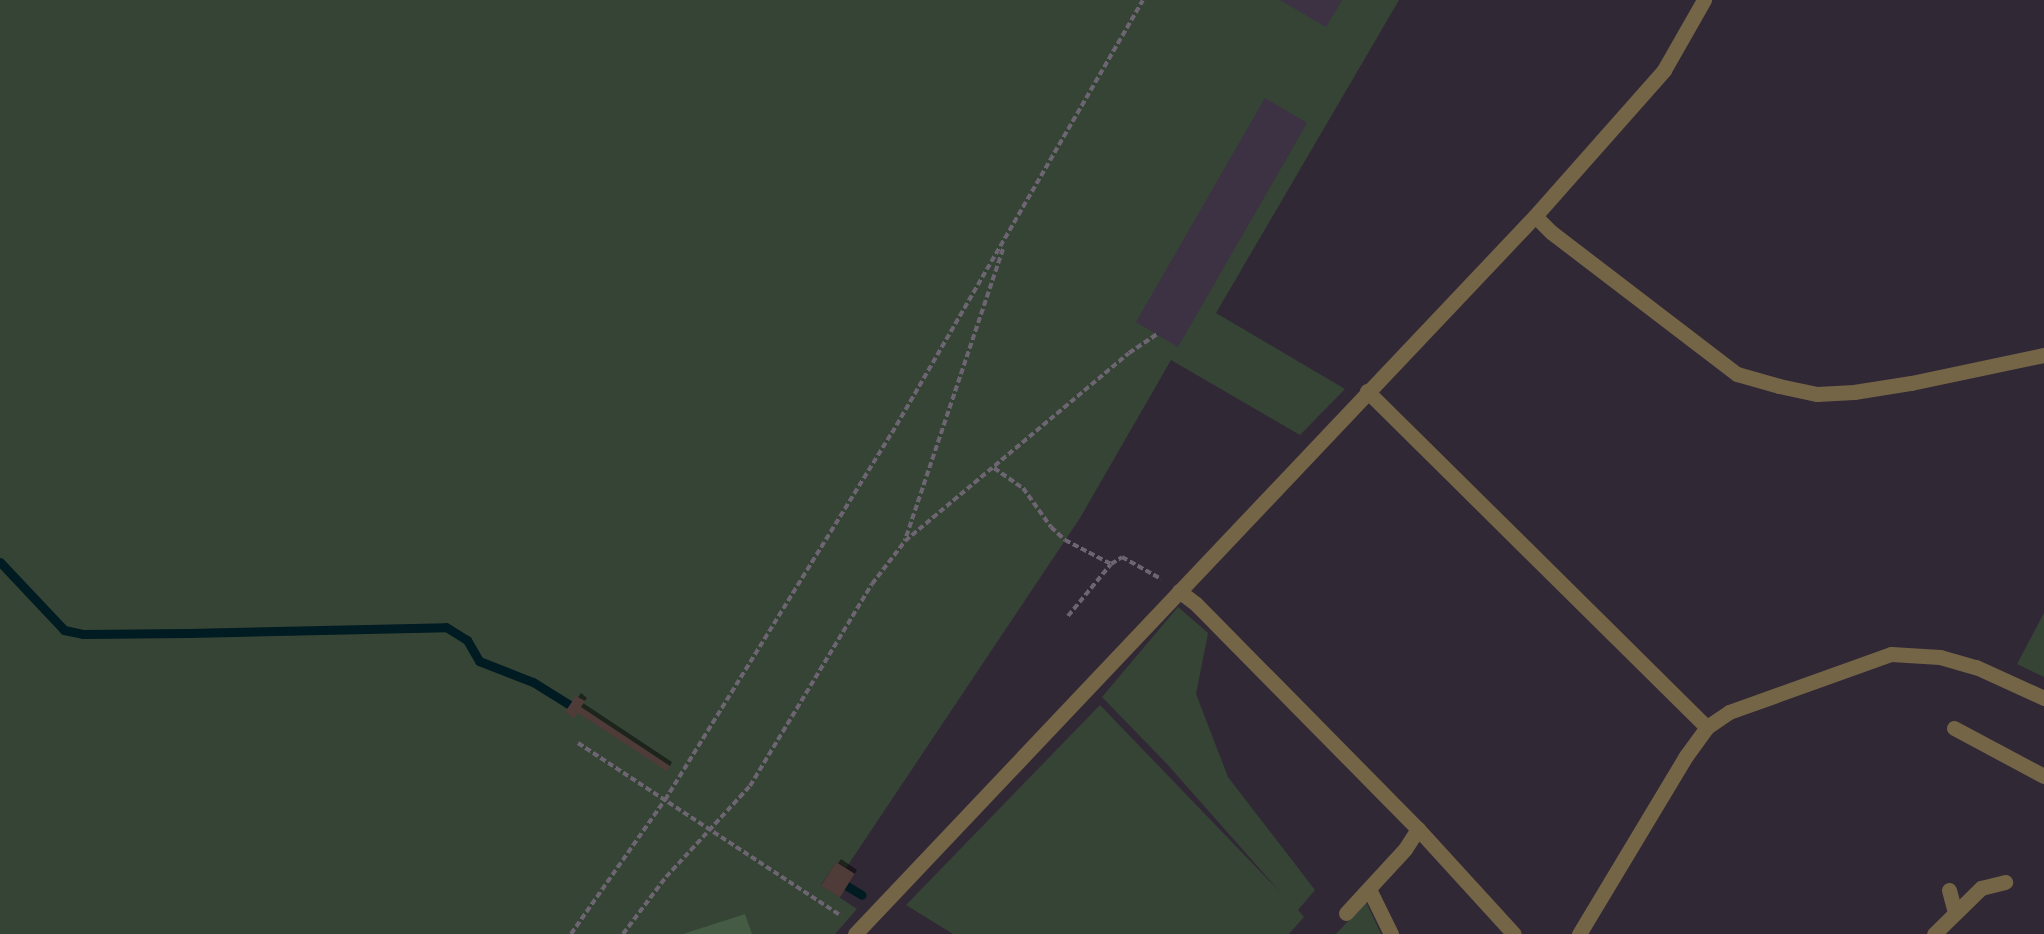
<!DOCTYPE html>
<style>
body{margin:0}
#map{position:relative;width:2044px;height:934px;overflow:hidden;background:#312836;font-family:Rubik,sans-serif}
div>[style]{position:absolute}
[style*='--x']{left:calc(var(--x)*1px);top:calc(var(--y)*1px);width:calc(var(--w)*1px);rotate:calc(var(--a)*1deg)}
.built>*{inset:0;background:#3d3144}
.green>*{inset:0;background:#364435}
.forest>*{inset:0;background:#455b43}
.shadow>*{inset:0;background:#0007}
.stream>*{height:9px;margin:-4.5px;padding:0 4.5px;transform-origin:4.5px;border-radius:4.5px;background:#001b21}
.building>*{inset:0;background:#4f3c39;transform-origin:0 0}
.path>*{height:4px;margin-top:-2px;transform-origin:0;background:repeating-linear-gradient(90deg,#6d6572 0 6px,transparent 0 9px)}
.minor>*{height:15px;margin:-7.5px;padding:0 7.5px;transform-origin:7.5px;border-radius:7.5px;background:#746547}
span{translate:-50% -50%;white-space:nowrap;text-align:center;line-height:1.15;-webkit-text-stroke:4.5px #312836;paint-order:stroke}
</style>
<div id="map">
<div class="built">
<div style="clip-path:polygon(1249px 0,1378px 0,1179px 347px,1074px 305px)"></div>
</div>
<div class="green">
<div style="clip-path:polygon(evenodd,0 0,1280px 0,1326px 27px,1342px 0,1399px 0,1216px 313px,1345px 389px,1300px 435px,1171px 360px,1080px 518px,846px 868px,836px 862px,821px 885px,857px 909px,835px 934px,0 934px,0 0,1265px 98px,1307px 123px,1178px 347px,1136px 322px,1265px 98px)"></div>
<div style="clip-path:polygon(1178px 607px,1208px 633px,1196px 694px,1228px 777px,1315px 890px,1298px 910px,1304px 917px,1289px 934px,953px 934px,906px 905px,1100px 705px,1281px 893px,1167px 764px,1102px 697px)"></div>
<div style="clip-path:polygon(2044px 613px,2044px 677px,2017px 664px)"></div>
<div style="clip-path:polygon(1366px 902px,1381px 934px,1336px 934px)"></div>
</div>
<div class="forest">
<div style="clip-path:polygon(745px 914px,752px 934px,683px 934px)"></div>
</div>
<div class="shadow">
<div style="clip-path:polygon(581px 693px,587px 698px,583px 703px,672px 762px,670px 766px,667px 769px,579px 711px,567px 712px)"></div>
<div style="clip-path:polygon(841px 859px,857px 870px,843px 892px,823px 885px)"></div>
</div>
<div class="stream">
<div style="--x:0;--y:562;--w:93;--a:46.7"></div>
<div style="--x:64;--y:630;--w:19;--a:12"></div>
<div style="--x:83;--y:634;--w:106;--a:-0.5"></div>
<div style="--x:189;--y:633;--w:257;--a:-1.3"></div>
<div style="--x:446;--y:627;--w:25;--a:32"></div>
<div style="--x:467;--y:640;--w:24;--a:60"></div>
<div style="--x:479;--y:661;--w:58;--a:21.3"></div>
<div style="--x:533;--y:682;--w:44;--a:31.9"></div>
<div style="--x:847;--y:886;--w:17;--a:31"></div>
</div>
<div class="building">
<div style="clip-path:polygon(576px 696px,585px 701px,581px 707px,670px 766px,667px 771px,578px 713px,574px 718px,565px 712px)"></div>
<div style="left:836px;top:862px;width:22px;height:28px;rotate:32deg"></div>
</div>
<div class="path">
<div style="--x:1003;--y:249;--w:308;--a:108.6"></div>
<div style="--x:905;--y:541;--w:292;--a:-40"></div>
<div style="--x:1129;--y:353;--w:34;--a:-34"></div>
<div style="--x:994;--y:468;--w:35;--a:35"></div>
<div style="--x:1023;--y:488;--w:48;--a:54.3"></div>
<div style="--x:1051;--y:527;--w:19;--a:43"></div>
<div style="--x:1065;--y:540;--w:52;--a:27.6"></div>
<div style="--x:1068;--y:616;--w:67;--a:-50.4"></div>
<div style="--x:1111;--y:564;--w:13;--a:-32"></div>
<div style="--x:1122;--y:557;--w:45;--a:29.4"></div>
<div style="--x:578;--y:743;--w:315;--a:33.3"></div>
<div style="--x:571;--y:934;--w:164;--a:-55"></div>
<div style="--x:665;--y:800;--w:432;--a:-58.3"></div>
<div style="--x:892;--y:433;--w:500;--a:-59.9"></div>
<div style="--x:623;--y:934;--w:71;--a:-53"></div>
<div style="--x:666;--y:877;--w:124;--a:-47.3"></div>
<div style="--x:750;--y:786;--w:236;--a:-58.9"></div>
<div style="--x:872;--y:584;--w:54;--a:-52.5"></div>
</div>
<div class="minor">
<div style="--x:1535;--y:216;--w:23;--a:45"></div>
<div style="--x:1551;--y:232;--w:234;--a:37.4"></div>
<div style="--x:1737;--y:374;--w:44;--a:15.9"></div>
<div style="--x:1779;--y:386;--w:39;--a:12"></div>
<div style="--x:1817;--y:394;--w:37;--a:-3"></div>
<div style="--x:1854;--y:392;--w:58;--a:-9"></div>
<div style="--x:1911;--y:383;--w:136;--a:-11.9"></div>
<div style="--x:1367;--y:391;--w:478;--a:44.7"></div>
<div style="--x:1179;--y:591;--w:21;--a:37"></div>
<div style="--x:1196;--y:604;--w:316;--a:45.4"></div>
<div style="--x:1418;--y:829;--w:142;--a:47.6"></div>
<div style="--x:1954;--y:728;--w:102;--a:28.1"></div>
<div style="--x:1369;--y:889;--w:50;--a:63.9"></div>
<div style="--x:1949;--y:890;--w:23;--a:75"></div>
<div style="--x:1346;--y:913;--w:87;--a:-47.3"></div>
<div style="--x:1405;--y:849;--w:24;--a:-57"></div>
<div style="--x:855;--y:934;--w:989;--a:-46.56"></div>
<div style="--x:1535;--y:216;--w:195;--a:-48.5"></div>
<div style="--x:1664;--y:70;--w:81;--a:-60.3"></div>
<div style="--x:1579;--y:934;--w:208;--a:-59"></div>
<div style="--x:1686;--y:756;--w:36;--a:-54"></div>
<div style="--x:1707;--y:727;--w:27;--a:-34"></div>
<div style="--x:1729;--y:712;--w:172;--a:-19.7"></div>
<div style="--x:1891;--y:654;--w:49;--a:3.5"></div>
<div style="--x:1940;--y:657;--w:37;--a:16"></div>
<div style="--x:1976;--y:667;--w:75;--a:24.5"></div>
<div style="--x:1934;--y:934;--w:66;--a:-44.4"></div>
<div style="--x:1981;--y:888;--w:25;--a:-14"></div>
</div>
</div>
